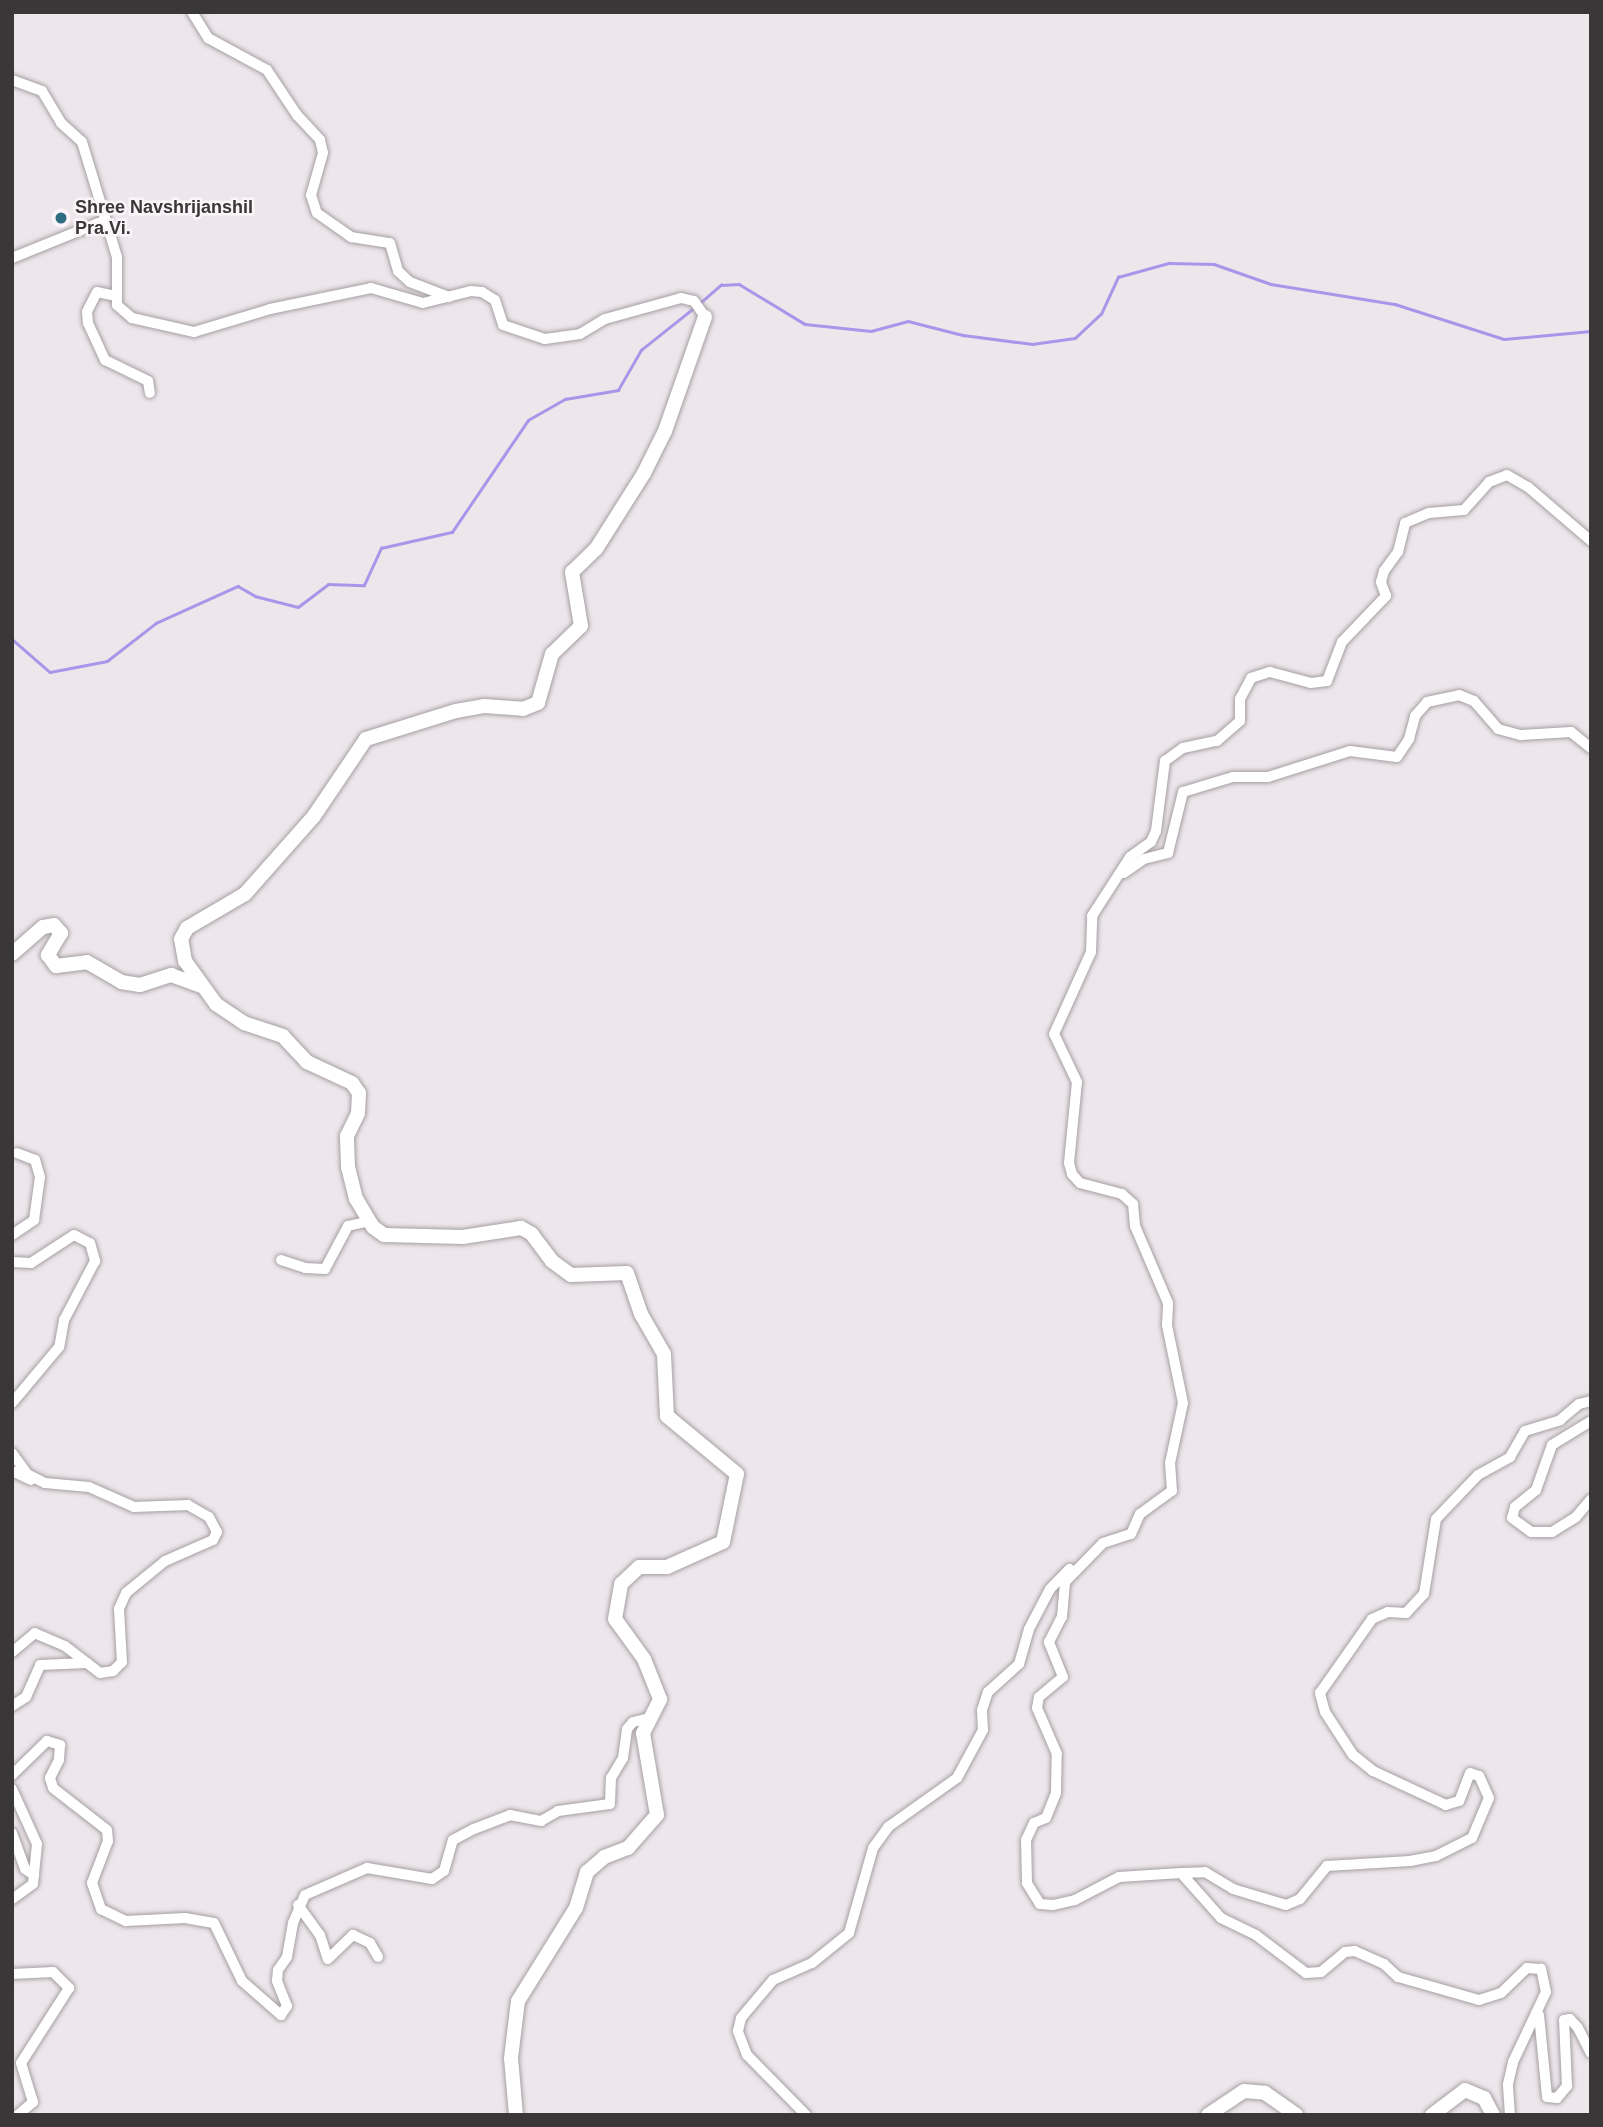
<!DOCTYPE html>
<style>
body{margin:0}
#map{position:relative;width:1603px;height:2127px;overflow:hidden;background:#ede7eb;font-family:Arial,sans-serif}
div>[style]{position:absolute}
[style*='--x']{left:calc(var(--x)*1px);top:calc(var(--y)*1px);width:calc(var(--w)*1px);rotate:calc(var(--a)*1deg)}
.stream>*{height:2.5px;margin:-1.25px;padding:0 1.25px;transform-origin:1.25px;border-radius:1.25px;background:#a896ea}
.roads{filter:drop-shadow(0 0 2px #a59fa3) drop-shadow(0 0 2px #a59fa3)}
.minor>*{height:10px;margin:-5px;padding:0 5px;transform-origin:5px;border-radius:5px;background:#fff}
.tertiary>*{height:14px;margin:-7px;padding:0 7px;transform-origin:7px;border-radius:7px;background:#fff}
.dots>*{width:19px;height:19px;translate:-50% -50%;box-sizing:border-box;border:4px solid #fbf4f8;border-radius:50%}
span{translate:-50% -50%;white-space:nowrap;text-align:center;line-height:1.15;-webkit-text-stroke:5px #fbf4f8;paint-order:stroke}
.poi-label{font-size:18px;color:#393738;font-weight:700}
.left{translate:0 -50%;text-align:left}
.frame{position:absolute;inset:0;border:14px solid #393738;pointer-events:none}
</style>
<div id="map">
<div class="stream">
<div style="--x:700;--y:303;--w:28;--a:-41"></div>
<div style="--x:721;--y:285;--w:18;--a:-3"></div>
<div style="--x:739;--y:284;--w:77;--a:31.2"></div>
<div style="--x:805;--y:324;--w:66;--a:6.1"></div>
<div style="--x:871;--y:331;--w:38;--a:-15"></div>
<div style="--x:908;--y:321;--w:57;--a:14.3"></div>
<div style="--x:963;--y:335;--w:70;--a:7.4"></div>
<div style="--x:1032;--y:344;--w:43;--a:-7.9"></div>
<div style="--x:1075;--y:338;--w:35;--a:-43"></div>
<div style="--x:1101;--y:314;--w:41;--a:-65.3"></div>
<div style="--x:1118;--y:277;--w:53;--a:-15.4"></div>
<div style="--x:1169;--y:263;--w:45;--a:1.3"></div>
<div style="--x:1214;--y:264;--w:60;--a:19.3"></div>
<div style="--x:1271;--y:284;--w:126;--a:9.2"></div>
<div style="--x:1395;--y:304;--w:114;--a:17.8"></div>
<div style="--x:1504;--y:339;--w:87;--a:-5.3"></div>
<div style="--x:12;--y:639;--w:50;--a:41"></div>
<div style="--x:50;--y:672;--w:58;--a:-10.9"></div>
<div style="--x:107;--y:661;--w:62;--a:-37.8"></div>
<div style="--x:156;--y:623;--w:90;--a:-24.3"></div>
<div style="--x:238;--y:586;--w:20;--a:30"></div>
<div style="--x:255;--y:596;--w:44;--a:14.3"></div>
<div style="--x:298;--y:607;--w:38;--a:-37"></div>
<div style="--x:328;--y:584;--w:36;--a:2"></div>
<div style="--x:364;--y:585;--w:41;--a:-65.3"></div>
<div style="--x:381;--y:548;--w:73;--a:-12.7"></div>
<div style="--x:452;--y:532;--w:135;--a:-55.8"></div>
<div style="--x:528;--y:420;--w:43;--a:-29.6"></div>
<div style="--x:565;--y:399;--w:54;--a:-9.6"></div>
<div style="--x:618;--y:390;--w:46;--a:-60.1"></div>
<div style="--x:641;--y:350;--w:69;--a:-38.5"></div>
</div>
<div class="roads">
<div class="minor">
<div style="--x:192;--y:12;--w:31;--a:58"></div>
<div style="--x:208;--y:38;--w:67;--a:28.5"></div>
<div style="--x:267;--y:70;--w:54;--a:56.3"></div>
<div style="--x:297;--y:115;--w:34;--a:47"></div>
<div style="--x:320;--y:140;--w:13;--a:77"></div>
<div style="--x:323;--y:153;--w:44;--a:105.9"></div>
<div style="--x:311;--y:195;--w:19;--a:72"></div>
<div style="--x:317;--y:213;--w:42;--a:35.2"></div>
<div style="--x:351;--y:237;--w:39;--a:9"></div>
<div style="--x:390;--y:243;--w:29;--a:74"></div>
<div style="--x:398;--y:271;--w:16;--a:43"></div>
<div style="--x:410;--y:282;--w:42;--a:21"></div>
<div style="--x:12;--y:80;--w:32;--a:20"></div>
<div style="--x:42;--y:91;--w:37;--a:59"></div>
<div style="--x:61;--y:123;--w:28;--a:42"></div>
<div style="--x:82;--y:142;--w:120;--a:73.1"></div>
<div style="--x:117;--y:257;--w:48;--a:90"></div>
<div style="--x:117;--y:305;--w:20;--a:41"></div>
<div style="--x:132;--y:318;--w:64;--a:12.7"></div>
<div style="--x:194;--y:332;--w:79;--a:-16.8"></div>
<div style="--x:270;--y:309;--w:103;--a:-11.7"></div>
<div style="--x:371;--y:288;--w:54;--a:16.1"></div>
<div style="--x:423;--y:303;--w:49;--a:-14"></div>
<div style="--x:471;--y:291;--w:11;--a:5"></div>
<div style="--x:482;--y:292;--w:15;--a:32"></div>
<div style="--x:495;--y:300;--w:26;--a:72"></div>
<div style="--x:503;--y:325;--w:44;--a:18.4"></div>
<div style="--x:545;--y:339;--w:35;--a:-8"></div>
<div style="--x:580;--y:334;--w:29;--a:-31"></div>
<div style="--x:605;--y:319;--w:79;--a:-15.4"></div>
<div style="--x:681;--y:298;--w:13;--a:13"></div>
<div style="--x:694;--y:301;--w:19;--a:55"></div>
<div style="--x:12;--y:258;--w:101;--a:-22"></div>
<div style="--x:116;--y:296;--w:19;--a:-168"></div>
<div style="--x:97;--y:292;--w:22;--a:117"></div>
<div style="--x:87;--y:312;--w:11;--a:85"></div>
<div style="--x:88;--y:323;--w:41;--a:65.3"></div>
<div style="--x:105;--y:360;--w:48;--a:26"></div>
<div style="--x:148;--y:381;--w:12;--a:81"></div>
<div style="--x:1124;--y:873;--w:24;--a:-35"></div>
<div style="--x:1144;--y:859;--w:25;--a:-14"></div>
<div style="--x:1168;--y:853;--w:63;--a:-76.2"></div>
<div style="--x:1183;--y:792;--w:52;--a:-16.7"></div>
<div style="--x:1233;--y:777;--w:35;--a:0"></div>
<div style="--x:1268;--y:777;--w:86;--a:-17.6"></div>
<div style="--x:1350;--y:751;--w:47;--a:7.3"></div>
<div style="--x:1397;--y:757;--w:22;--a:-56"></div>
<div style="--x:1409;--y:739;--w:24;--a:-75"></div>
<div style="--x:1415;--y:716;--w:18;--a:-49"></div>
<div style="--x:1427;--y:702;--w:33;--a:-12"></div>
<div style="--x:1459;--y:695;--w:16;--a:22"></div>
<div style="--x:1474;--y:701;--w:37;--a:49"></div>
<div style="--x:1498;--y:729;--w:24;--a:15"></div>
<div style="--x:1521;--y:735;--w:50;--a:-3.4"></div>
<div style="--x:1571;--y:732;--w:26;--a:39"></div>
<div style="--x:12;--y:1235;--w:27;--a:-34"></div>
<div style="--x:34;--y:1220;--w:43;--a:-82.1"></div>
<div style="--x:40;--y:1177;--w:18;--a:-106"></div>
<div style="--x:35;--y:1160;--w:19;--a:-159"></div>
<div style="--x:281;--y:1260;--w:25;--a:18"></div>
<div style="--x:305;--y:1268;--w:20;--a:3"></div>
<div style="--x:325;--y:1269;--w:49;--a:-61.9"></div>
<div style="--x:348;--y:1226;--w:23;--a:-13"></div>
<div style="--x:12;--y:1262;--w:19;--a:3"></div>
<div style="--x:31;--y:1263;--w:51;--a:-33.1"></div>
<div style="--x:74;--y:1235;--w:18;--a:27"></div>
<div style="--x:90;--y:1243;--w:19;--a:74"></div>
<div style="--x:95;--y:1261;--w:67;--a:117.7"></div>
<div style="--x:64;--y:1320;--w:27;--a:100"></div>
<div style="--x:59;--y:1347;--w:73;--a:130"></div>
<div style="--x:1591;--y:1421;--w:46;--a:148.4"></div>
<div style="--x:1552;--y:1445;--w:48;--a:109.6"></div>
<div style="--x:1536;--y:1490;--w:27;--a:141"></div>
<div style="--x:1515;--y:1507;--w:11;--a:105"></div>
<div style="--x:1512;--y:1518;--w:24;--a:36"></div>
<div style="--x:1531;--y:1532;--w:21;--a:0"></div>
<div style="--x:1552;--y:1532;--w:28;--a:-32"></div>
<div style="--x:1576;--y:1517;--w:23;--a:-50"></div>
<div style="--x:12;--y:1453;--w:26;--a:54"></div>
<div style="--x:27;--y:1474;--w:20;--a:27"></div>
<div style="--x:45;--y:1483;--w:44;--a:5.2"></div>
<div style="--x:89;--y:1487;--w:49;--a:24"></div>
<div style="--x:134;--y:1507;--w:54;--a:-2.1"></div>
<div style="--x:188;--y:1505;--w:24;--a:30"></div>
<div style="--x:209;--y:1517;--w:17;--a:62"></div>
<div style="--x:217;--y:1532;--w:9;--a:117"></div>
<div style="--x:213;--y:1540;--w:52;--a:156.4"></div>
<div style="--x:165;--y:1561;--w:50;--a:140.6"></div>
<div style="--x:126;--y:1593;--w:17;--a:114"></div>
<div style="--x:119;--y:1609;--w:53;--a:86.8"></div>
<div style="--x:122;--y:1662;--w:13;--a:135"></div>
<div style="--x:113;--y:1671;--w:13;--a:171"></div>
<div style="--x:100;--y:1673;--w:44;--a:-142.4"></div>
<div style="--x:65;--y:1646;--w:33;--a:-157"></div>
<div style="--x:35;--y:1633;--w:30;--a:140"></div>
<div style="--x:12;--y:1471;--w:21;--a:25"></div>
<div style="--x:12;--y:1706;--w:17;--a:-33"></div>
<div style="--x:26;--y:1697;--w:35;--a:-66"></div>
<div style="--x:40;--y:1665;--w:47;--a:-2.4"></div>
<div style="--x:12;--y:1775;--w:49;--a:-44.2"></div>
<div style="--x:47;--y:1741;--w:14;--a:17"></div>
<div style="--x:60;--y:1745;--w:15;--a:94"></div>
<div style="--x:59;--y:1760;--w:20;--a:117"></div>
<div style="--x:50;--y:1778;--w:10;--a:73"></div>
<div style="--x:53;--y:1788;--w:68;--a:37.9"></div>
<div style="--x:107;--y:1830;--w:11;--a:85"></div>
<div style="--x:108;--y:1841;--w:45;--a:110.9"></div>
<div style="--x:92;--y:1883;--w:28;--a:71"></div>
<div style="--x:101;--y:1909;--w:28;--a:26"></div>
<div style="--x:126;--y:1921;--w:59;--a:-2.9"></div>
<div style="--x:185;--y:1918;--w:29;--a:10"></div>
<div style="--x:214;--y:1923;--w:64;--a:64.2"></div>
<div style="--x:242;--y:1981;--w:52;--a:41.1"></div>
<div style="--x:281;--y:2015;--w:11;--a:-56"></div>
<div style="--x:287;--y:2006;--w:27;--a:-112"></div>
<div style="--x:277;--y:1981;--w:11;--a:-85"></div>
<div style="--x:278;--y:1970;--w:16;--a:-55"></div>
<div style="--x:287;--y:1957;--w:35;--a:-80"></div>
<div style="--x:293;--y:1923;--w:30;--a:-67"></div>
<div style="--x:305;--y:1895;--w:68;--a:-23.5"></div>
<div style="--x:367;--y:1868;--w:66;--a:9.6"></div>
<div style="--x:432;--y:1879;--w:14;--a:-34"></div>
<div style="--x:444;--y:1871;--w:32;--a:-74"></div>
<div style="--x:453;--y:1840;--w:24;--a:-28"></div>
<div style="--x:474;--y:1829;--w:39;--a:-21"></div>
<div style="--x:510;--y:1815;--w:32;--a:11"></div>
<div style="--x:541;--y:1821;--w:20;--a:-30"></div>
<div style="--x:558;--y:1811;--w:52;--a:-7.7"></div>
<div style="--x:610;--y:1804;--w:26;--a:-88"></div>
<div style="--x:611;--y:1778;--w:23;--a:-59"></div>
<div style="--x:623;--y:1758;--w:29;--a:-82"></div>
<div style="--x:627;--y:1729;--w:9;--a:-49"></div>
<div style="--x:633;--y:1722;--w:18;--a:-13"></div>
<div style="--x:12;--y:1789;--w:60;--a:65.6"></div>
<div style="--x:37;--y:1844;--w:40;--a:95.7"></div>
<div style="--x:33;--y:1884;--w:26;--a:144"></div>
<div style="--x:12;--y:1833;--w:38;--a:70"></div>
<div style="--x:25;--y:1869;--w:11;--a:34"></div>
<div style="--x:1181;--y:1873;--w:62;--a:176.3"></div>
<div style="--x:1119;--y:1877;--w:50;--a:152.4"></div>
<div style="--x:1075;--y:1900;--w:23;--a:167"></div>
<div style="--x:1053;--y:1905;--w:13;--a:-176"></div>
<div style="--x:1040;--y:1904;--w:25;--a:-122"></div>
<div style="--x:1027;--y:1883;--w:43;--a:-91.3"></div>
<div style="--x:1026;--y:1840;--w:19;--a:-65"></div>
<div style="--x:1034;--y:1823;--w:13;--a:-23"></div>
<div style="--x:1046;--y:1818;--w:27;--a:-68"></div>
<div style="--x:1056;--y:1793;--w:39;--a:-89"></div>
<div style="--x:1057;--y:1754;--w:50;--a:-113.5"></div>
<div style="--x:1037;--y:1708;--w:11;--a:-80"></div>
<div style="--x:1039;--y:1697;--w:31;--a:-40"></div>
<div style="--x:1063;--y:1677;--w:38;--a:-112"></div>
<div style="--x:1049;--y:1642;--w:28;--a:-63"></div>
<div style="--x:1062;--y:1617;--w:35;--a:-85"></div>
<div style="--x:1065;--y:1582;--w:54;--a:-45.7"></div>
<div style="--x:1103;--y:1543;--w:29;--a:-18"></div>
<div style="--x:1131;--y:1534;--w:22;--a:-66"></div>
<div style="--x:1140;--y:1514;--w:39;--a:-36"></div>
<div style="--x:1172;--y:1491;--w:28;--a:-94"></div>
<div style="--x:1170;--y:1463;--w:61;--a:-77.8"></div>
<div style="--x:1183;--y:1403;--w:80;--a:-101.6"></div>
<div style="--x:1167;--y:1325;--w:22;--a:-87"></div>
<div style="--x:1168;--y:1303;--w:84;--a:-113.2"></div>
<div style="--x:1135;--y:1226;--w:22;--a:-95"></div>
<div style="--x:1133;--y:1204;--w:15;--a:-138"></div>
<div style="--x:1122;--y:1194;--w:43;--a:-165.3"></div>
<div style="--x:1080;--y:1183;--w:12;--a:-132"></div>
<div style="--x:1072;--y:1174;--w:11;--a:-105"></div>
<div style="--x:1069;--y:1163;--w:81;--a:-84.4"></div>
<div style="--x:1077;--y:1082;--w:53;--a:-115.6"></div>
<div style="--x:1054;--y:1034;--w:90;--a:-65.7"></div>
<div style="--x:1091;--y:952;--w:36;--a:-88"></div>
<div style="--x:1092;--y:916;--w:70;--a:-57.2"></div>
<div style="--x:1130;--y:857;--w:26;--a:-36"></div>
<div style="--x:1151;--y:842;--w:12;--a:-66"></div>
<div style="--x:1156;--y:831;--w:71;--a:-82.7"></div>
<div style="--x:1165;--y:761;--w:22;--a:-36"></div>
<div style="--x:1183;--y:748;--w:35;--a:-12"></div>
<div style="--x:1217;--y:741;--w:30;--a:-41"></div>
<div style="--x:1240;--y:721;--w:22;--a:-90"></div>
<div style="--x:1240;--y:699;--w:24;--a:-62"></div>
<div style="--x:1251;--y:678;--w:20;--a:-18"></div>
<div style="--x:1270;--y:672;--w:42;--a:15"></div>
<div style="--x:1311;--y:683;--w:16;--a:-7"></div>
<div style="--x:1327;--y:681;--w:42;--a:-69"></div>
<div style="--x:1342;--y:642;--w:64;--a:-46.3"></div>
<div style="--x:1386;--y:596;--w:15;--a:-110"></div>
<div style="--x:1381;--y:582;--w:11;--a:-75"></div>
<div style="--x:1384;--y:571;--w:24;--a:-54"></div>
<div style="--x:1398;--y:552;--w:30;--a:-76"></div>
<div style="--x:1405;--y:523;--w:26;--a:-23"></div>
<div style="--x:1429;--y:513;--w:35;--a:-5"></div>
<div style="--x:1464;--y:510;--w:38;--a:-48"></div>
<div style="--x:1489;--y:482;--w:19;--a:-21"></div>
<div style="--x:1507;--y:475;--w:24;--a:30"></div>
<div style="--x:1528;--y:487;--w:83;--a:40.6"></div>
<div style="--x:298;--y:1905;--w:37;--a:54"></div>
<div style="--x:320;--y:1935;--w:25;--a:72"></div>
<div style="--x:328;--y:1959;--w:35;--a:-44"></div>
<div style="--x:353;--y:1935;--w:19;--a:25"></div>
<div style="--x:370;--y:1943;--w:16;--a:60"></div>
<div style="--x:12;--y:1974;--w:41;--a:-2.8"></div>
<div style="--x:53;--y:1972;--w:23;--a:45"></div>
<div style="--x:69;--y:1988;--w:89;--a:122.6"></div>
<div style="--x:21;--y:2063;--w:41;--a:72.9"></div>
<div style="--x:33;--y:2102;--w:20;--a:139"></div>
<div style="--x:1539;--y:2015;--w:82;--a:84.4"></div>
<div style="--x:1547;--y:2097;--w:10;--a:6"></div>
<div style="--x:1557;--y:2098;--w:16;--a:-50"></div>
<div style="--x:1567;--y:2086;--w:66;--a:-92.6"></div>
<div style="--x:1564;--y:2020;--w:6;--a:-9"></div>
<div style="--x:1570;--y:2019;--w:12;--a:48"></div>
<div style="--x:1578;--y:2028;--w:28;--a:63"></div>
<div style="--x:806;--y:2115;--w:84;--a:-134.5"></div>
<div style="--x:747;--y:2055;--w:26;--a:-111"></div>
<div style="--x:738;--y:2031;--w:13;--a:-77"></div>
<div style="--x:741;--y:2018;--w:50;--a:-49.9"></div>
<div style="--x:773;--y:1980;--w:43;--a:-23.6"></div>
<div style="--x:812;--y:1963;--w:48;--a:-39"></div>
<div style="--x:849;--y:1933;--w:88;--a:-74.2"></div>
<div style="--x:873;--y:1848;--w:26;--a:-54"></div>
<div style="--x:888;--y:1827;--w:85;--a:-35.4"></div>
<div style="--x:957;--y:1778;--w:55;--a:-61.6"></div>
<div style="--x:983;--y:1730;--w:20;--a:-93"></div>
<div style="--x:982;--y:1710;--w:19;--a:-72"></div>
<div style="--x:988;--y:1692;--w:42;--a:-42.1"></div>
<div style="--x:1019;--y:1664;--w:36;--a:-74"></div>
<div style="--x:1029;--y:1629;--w:45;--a:-62.3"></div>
<div style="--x:1050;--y:1589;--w:28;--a:-46"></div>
<div style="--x:1510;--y:2115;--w:31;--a:-94"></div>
<div style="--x:1508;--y:2084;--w:23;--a:-77"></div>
<div style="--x:1513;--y:2062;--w:77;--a:-64.8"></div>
<div style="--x:1546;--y:1992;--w:24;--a:-102"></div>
<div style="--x:1541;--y:1969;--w:14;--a:-176"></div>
<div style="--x:1527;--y:1968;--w:36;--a:136"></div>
<div style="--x:1501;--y:1993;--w:23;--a:162"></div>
<div style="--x:1479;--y:2000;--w:84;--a:-164.1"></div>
<div style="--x:1398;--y:1977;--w:19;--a:-137"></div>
<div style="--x:1384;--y:1964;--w:32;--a:-156"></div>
<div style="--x:1355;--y:1951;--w:10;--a:174"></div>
<div style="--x:1345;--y:1952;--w:31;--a:140"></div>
<div style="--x:1321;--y:1972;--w:15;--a:176"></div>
<div style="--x:1306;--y:1973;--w:63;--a:-142.8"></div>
<div style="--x:1256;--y:1935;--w:39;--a:-154"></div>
<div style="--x:1221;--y:1918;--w:60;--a:-131.6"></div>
<div style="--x:1181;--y:1873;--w:24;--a:-2"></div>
<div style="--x:1205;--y:1872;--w:33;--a:31"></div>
<div style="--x:1233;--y:1889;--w:55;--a:16.8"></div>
<div style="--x:1286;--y:1905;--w:15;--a:-23"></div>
<div style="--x:1300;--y:1899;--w:43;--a:-50.7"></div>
<div style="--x:1327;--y:1866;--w:83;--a:-3.4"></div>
<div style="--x:1410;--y:1861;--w:26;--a:-11"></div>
<div style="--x:1436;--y:1856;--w:40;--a:-26.6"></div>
<div style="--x:1472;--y:1838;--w:43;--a:-67"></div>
<div style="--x:1489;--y:1798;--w:24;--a:-114"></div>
<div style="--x:1479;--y:1776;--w:9;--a:-162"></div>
<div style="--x:1470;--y:1773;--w:30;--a:111"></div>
<div style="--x:1459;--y:1801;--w:14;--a:163"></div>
<div style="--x:1446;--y:1805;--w:81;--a:-155"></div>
<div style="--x:1373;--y:1771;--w:26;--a:-141"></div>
<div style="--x:1353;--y:1755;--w:51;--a:-123.1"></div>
<div style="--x:1325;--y:1712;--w:20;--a:-105"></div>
<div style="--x:1320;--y:1693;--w:90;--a:-54.9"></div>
<div style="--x:1372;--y:1619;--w:17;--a:-24"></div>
<div style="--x:1388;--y:1612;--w:18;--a:3"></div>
<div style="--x:1406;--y:1613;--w:26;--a:-47"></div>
<div style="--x:1424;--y:1594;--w:76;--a:-80.9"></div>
<div style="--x:1436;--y:1519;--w:61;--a:-46.3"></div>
<div style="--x:1478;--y:1475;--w:37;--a:-29"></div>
<div style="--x:1510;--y:1457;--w:30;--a:-60"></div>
<div style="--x:1525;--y:1431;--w:37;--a:-17"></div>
<div style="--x:1560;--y:1420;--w:25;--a:-40"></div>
<div style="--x:1579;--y:1404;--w:12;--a:-14"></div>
</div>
<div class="tertiary">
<div style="--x:12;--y:954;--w:41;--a:-41.1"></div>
<div style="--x:43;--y:927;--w:11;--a:-10"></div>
<div style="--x:54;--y:925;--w:11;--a:49"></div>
<div style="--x:61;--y:933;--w:26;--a:121"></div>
<div style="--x:48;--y:955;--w:14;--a:54"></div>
<div style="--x:56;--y:966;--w:31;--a:-7"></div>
<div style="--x:87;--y:962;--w:39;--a:30"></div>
<div style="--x:121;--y:982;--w:19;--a:9"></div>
<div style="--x:140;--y:985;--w:33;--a:-18"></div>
<div style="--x:171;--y:975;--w:32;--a:20"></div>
<div style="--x:516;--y:2115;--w:57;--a:-95"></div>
<div style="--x:511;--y:2058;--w:57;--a:-83"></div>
<div style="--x:518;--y:2001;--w:110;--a:-58.1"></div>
<div style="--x:576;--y:1908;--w:38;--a:-73"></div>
<div style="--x:587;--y:1872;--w:23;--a:-41"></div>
<div style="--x:604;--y:1857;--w:26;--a:-21"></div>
<div style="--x:628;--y:1848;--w:44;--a:-48.7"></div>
<div style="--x:657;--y:1815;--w:83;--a:-99.7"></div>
<div style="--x:643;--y:1733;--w:38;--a:-63"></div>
<div style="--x:660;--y:1699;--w:43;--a:-111.8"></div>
<div style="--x:644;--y:1659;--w:49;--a:-125.9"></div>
<div style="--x:615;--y:1619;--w:36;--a:-80"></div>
<div style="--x:621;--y:1584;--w:25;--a:-43"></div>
<div style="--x:639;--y:1567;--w:28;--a:0"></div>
<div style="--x:667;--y:1567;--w:61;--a:-24.1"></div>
<div style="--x:723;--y:1542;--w:69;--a:-78.4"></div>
<div style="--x:737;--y:1474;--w:91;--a:-140.4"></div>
<div style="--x:667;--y:1416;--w:62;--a:-92.8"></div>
<div style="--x:664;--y:1354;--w:46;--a:-119.9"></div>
<div style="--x:641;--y:1314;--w:43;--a:-108.9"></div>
<div style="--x:627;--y:1273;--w:56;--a:178"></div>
<div style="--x:571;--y:1275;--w:24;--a:-144"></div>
<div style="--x:552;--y:1261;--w:34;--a:-127"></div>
<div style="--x:532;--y:1234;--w:13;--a:-151"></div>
<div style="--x:521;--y:1228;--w:59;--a:171.2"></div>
<div style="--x:463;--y:1237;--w:79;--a:-178.5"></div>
<div style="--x:384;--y:1235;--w:14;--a:-144"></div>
<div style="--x:373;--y:1227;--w:33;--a:-121"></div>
<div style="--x:356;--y:1199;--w:33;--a:-104"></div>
<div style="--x:348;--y:1167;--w:31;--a:-92"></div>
<div style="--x:347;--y:1136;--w:25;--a:-64"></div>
<div style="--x:358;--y:1113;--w:20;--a:-87"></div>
<div style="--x:359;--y:1093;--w:12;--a:-125"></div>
<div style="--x:352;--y:1083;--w:50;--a:-155"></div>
<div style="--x:307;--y:1062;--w:35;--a:-133"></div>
<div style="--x:283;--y:1036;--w:41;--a:-161.6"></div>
<div style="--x:244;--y:1023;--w:34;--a:-146"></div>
<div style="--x:216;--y:1004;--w:53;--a:-125.8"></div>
<div style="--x:185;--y:961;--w:22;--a:-100"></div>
<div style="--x:181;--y:939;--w:13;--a:-61"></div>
<div style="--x:187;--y:928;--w:67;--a:-30.4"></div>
<div style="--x:245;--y:894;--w:104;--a:-48.5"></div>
<div style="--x:314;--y:816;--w:93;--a:-56"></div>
<div style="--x:366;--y:739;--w:94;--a:-17.3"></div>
<div style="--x:456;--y:711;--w:28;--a:-10"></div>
<div style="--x:484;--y:706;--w:39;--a:4"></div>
<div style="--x:523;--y:709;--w:16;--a:-22"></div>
<div style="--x:538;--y:703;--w:51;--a:-74.1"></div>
<div style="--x:552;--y:654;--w:40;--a:-44"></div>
<div style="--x:581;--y:626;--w:55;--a:-99.5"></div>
<div style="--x:572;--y:572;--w:33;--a:-44"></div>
<div style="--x:596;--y:549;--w:90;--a:-57.7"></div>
<div style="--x:644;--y:473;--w:47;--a:-63.4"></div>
<div style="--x:665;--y:431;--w:121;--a:-70.7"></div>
<div style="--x:1208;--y:2115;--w:43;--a:-33.7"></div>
<div style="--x:1244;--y:2091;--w:21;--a:5"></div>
<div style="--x:1265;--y:2093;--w:38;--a:35"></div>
<div style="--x:1432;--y:2115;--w:41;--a:-37.1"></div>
<div style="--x:1465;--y:2090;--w:21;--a:23"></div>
<div style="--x:1484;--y:2098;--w:19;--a:62"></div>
</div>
</div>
<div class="dots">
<div style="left:61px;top:218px;background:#2e6d82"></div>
</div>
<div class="poi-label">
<span class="left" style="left:75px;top:218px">Shree Navshrijanshil<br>Pra.Vi.</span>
</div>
<div class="frame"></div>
</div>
